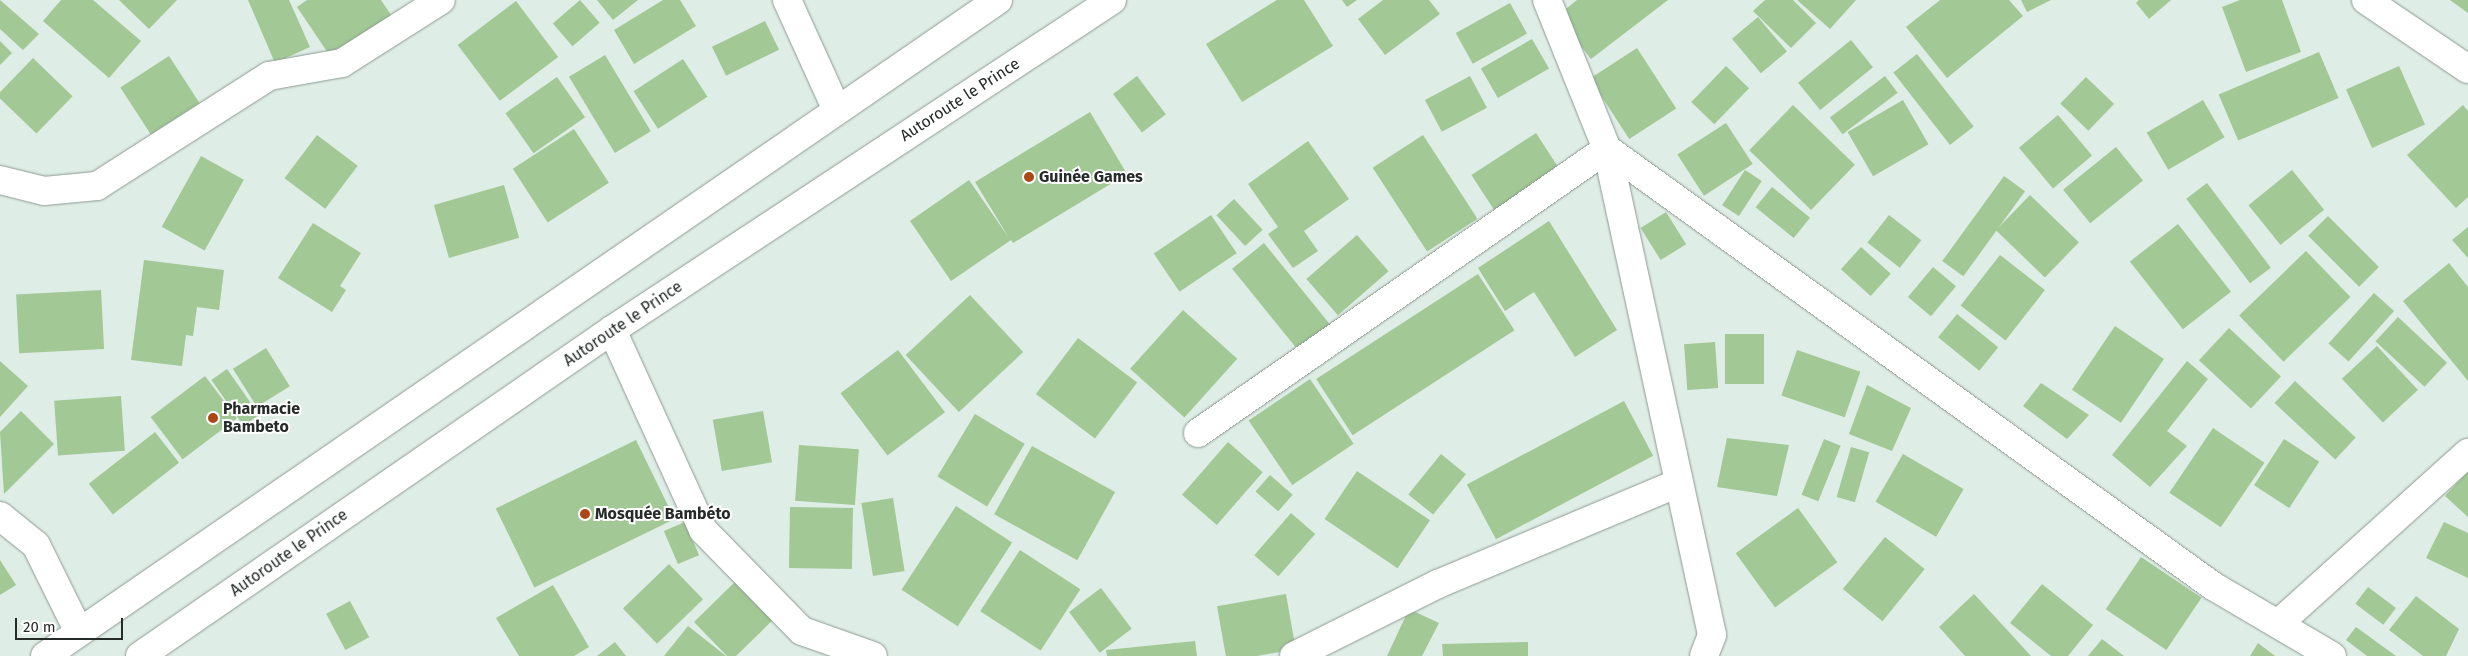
<!DOCTYPE html>
<meta charset="utf-8">
<style>
body{margin:0}
#map{position:relative;width:2468px;height:656px;overflow:hidden;background:#deede5;font-family:"Fira Sans",sans-serif}
div>[style]{position:absolute}
[style*='--x']{left:calc(var(--x)*1px);top:calc(var(--y)*1px);width:calc(var(--w)*1px);rotate:calc(var(--a)*1deg)}
.building>*{inset:0;background:#a1c895;transform-origin:0 0}
.roads{filter:drop-shadow(0 0 1px #8d9a93) drop-shadow(0 0 1px #8d9a93)}
.minor>*{height:28px;margin:-14px;padding:0 14px;transform-origin:14px;border-radius:14px;background:#fff}
.major>*{height:28px;margin:-14px;padding:0 14px;transform-origin:14px;border-radius:14px;background:#fff}
.dots>*{width:14px;height:14px;translate:-50% -50%;box-sizing:border-box;border:2px solid #fff;border-radius:50%}
span{translate:-50% -50%;white-space:nowrap;text-align:center;line-height:1.15;-webkit-text-stroke:4px #fff;paint-order:stroke}
.street-label{font-size:16px;color:#252b28}
.poi-label{font-size:16px;color:#252b28;font-weight:700}
.left{translate:0 -50%;text-align:left}
.scale{position:absolute;left:15px;top:618px;width:108px;height:22px;box-sizing:border-box;border:2px solid #252b28;border-top:0;padding-left:6px;font-size:15px;line-height:18px;white-space:nowrap;color:#252b28;-webkit-text-stroke:4px #fff;paint-order:stroke}
</style>
<div id="map">
<div class="building">
<div style="clip-path:polygon(0 0,39px 34px,23px 50px,0 29px)"></div>
<div style="clip-path:polygon(61px 0,93px 0,141px 41px,109px 78px,43px 21px)"></div>
<div style="clip-path:polygon(119px 0,177px 0,149px 29px)"></div>
<div style="clip-path:polygon(248px 0,289px 0,310px 47px,275px 63px)"></div>
<div style="clip-path:polygon(307px 0,381px 0,391px 15px,330px 56px,297px 7px)"></div>
<div style="left:580px;top:0;width:30px;height:36px;rotate:49deg"></div>
<div style="clip-path:polygon(597px 0,638px 0,613px 20px)"></div>
<div style="clip-path:polygon(663px 0,680px 0,696px 26px,634px 64px,614px 30px)"></div>
<div style="clip-path:polygon(1277px 0,1304px 0,1333px 46px,1242px 102px,1206px 44px)"></div>
<div style="clip-path:polygon(1342px 0,1357px 0,1347px 7px)"></div>
<div style="clip-path:polygon(1383px 0,1429px 0,1440px 14px,1385px 55px,1358px 19px)"></div>
<div style="clip-path:polygon(1577px 0,1668px 0,1591px 59px,1557px 16px)"></div>
<div style="clip-path:polygon(1765px 0,1793px 0,1816px 23px,1791px 48px,1753px 11px)"></div>
<div style="clip-path:polygon(1797px 0,1856px 0,1830px 29px)"></div>
<div style="clip-path:polygon(1940px 0,2009px 0,2023px 16px,1947px 78px,1906px 27px)"></div>
<div style="clip-path:polygon(2021px 0,2051px 0,2027px 12px)"></div>
<div style="clip-path:polygon(2139px 0,2171px 0,2149px 19px,2136px 3px)"></div>
<div style="clip-path:polygon(2240px 0,2282px 0,2301px 52px,2246px 72px,2222px 7px)"></div>
<div style="clip-path:polygon(2450px 0,2468px 0,2468px 13px)"></div>
<div style="left:516px;top:1px;width:70px;height:73px;rotate:53deg"></div>
<div style="left:1510px;top:3px;width:35px;height:62px;rotate:61deg"></div>
<div style="left:1758px;top:17px;width:45px;height:34px;rotate:50deg"></div>
<div style="left:765px;top:21px;width:32px;height:59px;rotate:64deg"></div>
<div style="left:1532px;top:39px;width:34px;height:59px;rotate:60deg"></div>
<div style="left:1851px;top:40px;width:35px;height:68px;rotate:51deg"></div>
<div style="clip-path:polygon(0 41px,12px 53px,0 65px)"></div>
<div style="left:1637px;top:48px;width:72px;height:56px;rotate:57deg"></div>
<div style="left:2319px;top:52px;width:50px;height:109px;rotate:67deg"></div>
<div style="left:1917px;top:54px;width:92px;height:30px;rotate:52deg"></div>
<div style="left:605px;top:55px;width:89px;height:42px;rotate:59deg"></div>
<div style="left:169px;top:56px;width:56px;height:58px;rotate:57deg"></div>
<div style="left:33px;top:58px;width:55px;height:52px;rotate:44deg"></div>
<div style="left:683px;top:59px;width:45px;height:59px;rotate:57deg"></div>
<div style="left:1726px;top:66px;width:32px;height:50px;rotate:44deg"></div>
<div style="left:2399px;top:66px;width:64px;height:58px;rotate:66deg"></div>
<div style="left:1137px;top:76px;width:48px;height:30px;rotate:53deg"></div>
<div style="left:1470px;top:76px;width:36px;height:51px;rotate:62deg"></div>
<div style="left:1885px;top:76px;width:21px;height:69px;rotate:53deg"></div>
<div style="left:557px;top:77px;width:49px;height:63px;rotate:55deg"></div>
<div style="left:2086px;top:77px;width:39px;height:37px;rotate:44deg"></div>
<div style="left:1903px;top:100px;width:51px;height:64px;rotate:60deg"></div>
<div style="left:2203px;top:100px;width:43px;height:65px;rotate:60deg"></div>
<div style="left:1793px;top:105px;width:86px;height:63px;rotate:44deg"></div>
<div style="clip-path:polygon(2463px 105px,2468px 111px,2468px 197px,2456px 208px,2407px 155px)"></div>
<div style="clip-path:polygon(1090px 112px,1127px 174px,1013px 243px,1011px 240px,951px 281px,910px 221px,969px 180px,1009px 238px,975px 182px)"></div>
<div style="left:2058px;top:115px;width:53px;height:51px;rotate:50deg"></div>
<div style="left:1726px;top:123px;width:49px;height:58px;rotate:57deg"></div>
<div style="left:574px;top:129px;width:64px;height:73px;rotate:57deg"></div>
<div style="left:1536px;top:133px;width:48px;height:77px;rotate:57deg"></div>
<div style="left:317px;top:135px;width:51px;height:54px;rotate:37deg"></div>
<div style="left:1423px;top:135px;width:100px;height:60px;rotate:57deg"></div>
<div style="clip-path:polygon(1308px 141px,1349px 199px,1304px 231px,1318px 251px,1293px 268px,1268px 234px,1278px 227px,1248px 184px)"></div>
<div style="left:2116px;top:147px;width:43px;height:68px;rotate:51deg"></div>
<div style="left:201px;top:156px;width:49px;height:81px;rotate:29deg"></div>
<div style="left:1745px;top:170px;width:20px;height:42px;rotate:33deg"></div>
<div style="left:2292px;top:170px;width:51px;height:56px;rotate:51deg"></div>
<div style="left:2004px;top:176px;width:26px;height:105px;rotate:36deg"></div>
<div style="left:2207px;top:183px;width:106px;height:26px;rotate:53deg"></div>
<div style="left:504px;top:185px;width:55px;height:73px;rotate:74deg"></div>
<div style="left:1772px;top:187px;width:49px;height:26px;rotate:39deg"></div>
<div style="left:2030px;top:195px;width:68px;height:49px;rotate:44deg"></div>
<div style="left:1234px;top:199px;width:42px;height:24px;rotate:47deg"></div>
<div style="left:1666px;top:212px;width:38px;height:30px;rotate:58deg"></div>
<div style="left:1211px;top:215px;width:46px;height:69px;rotate:56deg"></div>
<div style="left:1889px;top:215px;width:41px;height:35px;rotate:38deg"></div>
<div style="left:2328px;top:216px;width:72px;height:28px;rotate:45deg"></div>
<div style="clip-path:polygon(1549px 221px,1617px 330px,1575px 357px,1534px 292px,1505px 311px,1478px 268px)"></div>
<div style="clip-path:polygon(313px 223px,361px 253px,340px 286px,346px 290px,332px 312px,278px 278px)"></div>
<div style="left:2178px;top:224px;width:86px;height:61px;rotate:52deg"></div>
<div style="clip-path:polygon(2468px 227px,2468px 258px,2452px 240px)"></div>
<div style="left:1357px;top:235px;width:48px;height:67px;rotate:49deg"></div>
<div style="left:1264px;top:243px;width:112px;height:41px;rotate:51deg"></div>
<div style="left:1861px;top:247px;width:40px;height:30px;rotate:42deg"></div>
<div style="left:2306px;top:251px;width:64px;height:93px;rotate:46deg"></div>
<div style="left:2000px;top:255px;width:57px;height:64px;rotate:38deg"></div>
<div style="clip-path:polygon(144px 260px,224px 270px,219px 310px,197px 307px,193px 336px,186px 335px,182px 366px,131px 360px)"></div>
<div style="clip-path:polygon(2449px 263px,2468px 287px,2468px 381px,2403px 301px)"></div>
<div style="left:1933px;top:267px;width:30px;height:39px;rotate:40deg"></div>
<div style="left:1478px;top:274px;width:67px;height:193px;rotate:57deg"></div>
<div style="left:101px;top:290px;width:59px;height:85px;rotate:87deg"></div>
<div style="left:2374px;top:293px;width:27px;height:68px;rotate:42deg"></div>
<div style="left:970px;top:295px;width:78px;height:88px;rotate:47deg"></div>
<div style="left:1183px;top:310px;width:73px;height:79px;rotate:42deg"></div>
<div style="left:1957px;top:314px;width:53px;height:30px;rotate:39deg"></div>
<div style="left:2398px;top:317px;width:67px;height:33px;rotate:43deg"></div>
<div style="left:2115px;top:326px;width:59px;height:77px;rotate:34deg"></div>
<div style="left:2229px;top:328px;width:71px;height:44px;rotate:43deg"></div>
<div style="left:1725px;top:334px;width:39px;height:50px"></div>
<div style="left:1078px;top:338px;width:74px;height:70px;rotate:37deg"></div>
<div style="left:1715px;top:342px;width:46px;height:31px;rotate:86deg"></div>
<div style="left:2377px;top:346px;width:60px;height:48px;rotate:47deg"></div>
<div style="left:266px;top:348px;width:45px;height:39px;rotate:58deg"></div>
<div style="left:898px;top:350px;width:78px;height:72px;rotate:53deg"></div>
<div style="left:1797px;top:350px;width:67px;height:48px;rotate:19deg"></div>
<div style="clip-path:polygon(0 361px,28px 386px,0 417px)"></div>
<div style="clip-path:polygon(2187px 361px,2208px 379px,2167px 431px,2187px 446px,2150px 487px,2112px 455px)"></div>
<div style="left:227px;top:369px;width:56px;height:19px;rotate:55deg"></div>
<div style="left:205px;top:376px;width:53px;height:68px;rotate:53deg"></div>
<div style="left:1310px;top:379px;width:78px;height:74px;rotate:56deg"></div>
<div style="left:2295px;top:381px;width:83px;height:30px;rotate:43deg"></div>
<div style="clip-path:polygon(2041px 383px,2089px 415px,2067px 439px,2023px 406px)"></div>
<div style="clip-path:polygon(1867px 385px,1911px 408px,1892px 451px,1849px 434px)"></div>
<div style="left:121px;top:396px;width:55px;height:67px;rotate:86deg"></div>
<div style="left:1624px;top:401px;width:62px;height:178px;rotate:62deg"></div>
<div style="clip-path:polygon(21px 411px,54px 444px,4px 494px,0 432px)"></div>
<div style="left:763px;top:411px;width:52px;height:51px;rotate:80deg"></div>
<div style="left:975px;top:414px;width:58px;height:73px;rotate:31deg"></div>
<div style="left:2213px;top:428px;width:62px;height:78px;rotate:34deg"></div>
<div style="left:155px;top:432px;width:39px;height:84px;rotate:52deg"></div>
<div style="clip-path:polygon(1727px 438px,1789px 445px,1777px 496px,1717px 487px)"></div>
<div style="left:1824px;top:439px;width:18px;height:60px;rotate:22deg"></div>
<div style="left:2284px;top:439px;width:42px;height:55px;rotate:33deg"></div>
<div style="left:636px;top:440px;width:88px;height:156px;rotate:64deg"></div>
<div style="left:1228px;top:442px;width:46px;height:70px;rotate:41deg"></div>
<div style="left:799px;top:445px;width:60px;height:56px;rotate:4deg"></div>
<div style="left:1032px;top:446px;width:95px;height:78px;rotate:29deg"></div>
<div style="left:1851px;top:447px;width:19px;height:52px;rotate:16deg"></div>
<div style="left:1441px;top:454px;width:32px;height:52px;rotate:39deg"></div>
<div style="left:1903px;top:454px;width:70px;height:55px;rotate:30deg"></div>
<div style="left:1357px;top:471px;width:88px;height:58px;rotate:34deg"></div>
<div style="clip-path:polygon(2468px 471px,2468px 517px,2445px 496px)"></div>
<div style="left:1270px;top:475px;width:30px;height:22px;rotate:41deg"></div>
<div style="left:893px;top:498px;width:74px;height:32px;rotate:81deg"></div>
<div style="left:956px;top:506px;width:67px;height:100px;rotate:33deg"></div>
<div style="left:790px;top:507px;width:63px;height:61px;rotate:1deg"></div>
<div style="left:1798px;top:508px;width:67px;height:77px;rotate:54deg"></div>
<div style="left:1291px;top:513px;width:32px;height:56px;rotate:41deg"></div>
<div style="left:685px;top:522px;width:36px;height:23px;rotate:67deg"></div>
<div style="clip-path:polygon(2444px 522px,2468px 533px,2468px 578px,2426px 558px)"></div>
<div style="left:1885px;top:537px;width:51px;height:67px;rotate:39deg"></div>
<div style="left:1020px;top:550px;width:72px;height:73px;rotate:33deg"></div>
<div style="left:2141px;top:557px;width:73px;height:63px;rotate:34deg"></div>
<div style="clip-path:polygon(0 560px,16px 585px,0 595px)"></div>
<div style="left:669px;top:564px;width:49px;height:64px;rotate:46deg"></div>
<div style="clip-path:polygon(741px 576px,778px 615px,736px 656px,727px 656px,694px 622px)"></div>
<div style="clip-path:polygon(2042px 584px,2093px 625px,2068px 656px,2051px 656px,2010px 623px)"></div>
<div style="clip-path:polygon(553px 585px,589px 647px,574px 656px,519px 656px,496px 618px)"></div>
<div style="left:2368px;top:587px;width:35px;height:21px;rotate:37deg"></div>
<div style="left:1101px;top:588px;width:51px;height:40px;rotate:53deg"></div>
<div style="left:1286px;top:594px;width:56px;height:70px;rotate:80deg"></div>
<div style="clip-path:polygon(1974px 594px,2031px 656px,1965px 656px,1939px 627px)"></div>
<div style="clip-path:polygon(2416px 596px,2459px 629px,2446px 656px,2423px 656px,2389px 630px)"></div>
<div style="left:350px;top:601px;width:41px;height:27px;rotate:62deg"></div>
<div style="clip-path:polygon(1409px 609px,1439px 623px,1422px 656px,1387px 656px)"></div>
<div style="clip-path:polygon(688px 626px,726px 656px,664px 656px)"></div>
<div style="clip-path:polygon(2356px 627px,2396px 656px,2367px 656px,2346px 640px)"></div>
<div style="clip-path:polygon(2102px 639px,2124px 656px,2088px 656px)"></div>
<div style="clip-path:polygon(1195px 641px,1197px 656px,1107px 656px,1106px 650px)"></div>
<div style="clip-path:polygon(615px 642px,626px 656px,597px 656px)"></div>
<div style="clip-path:polygon(1528px 642px,1528px 656px,1443px 656px,1442px 644px)"></div>
<div style="clip-path:polygon(2258px 643px,2275px 656px,2250px 656px)"></div>
</div>
<div class="roads">
<div class="minor">
<div style="--x:787;--y:0;--w:119;--a:65.6"></div>
<div style="--x:1547;--y:0;--w:161;--a:68.1"></div>
<div style="--x:1607;--y:149;--w:497;--a:77.8"></div>
<div style="--x:1712;--y:635;--w:22;--a:111"></div>
<div style="--x:2366;--y:0;--w:123;--a:34.1"></div>
<div style="--x:0;--y:180;--w:45;--a:14"></div>
<div style="--x:44;--y:191;--w:53;--a:-5.4"></div>
<div style="--x:97;--y:186;--w:204;--a:-32.6"></div>
<div style="--x:269;--y:76;--w:74;--a:-10.1"></div>
<div style="--x:342;--y:63;--w:117;--a:-32.5"></div>
<div style="--x:612;--y:330;--w:220;--a:65.5"></div>
<div style="--x:703;--y:530;--w:141;--a:45.6"></div>
<div style="--x:802;--y:631;--w:75;--a:19.4"></div>
<div style="--x:1198;--y:433;--w:498;--a:-34.8"></div>
<div style="--x:1607;--y:149;--w:747;--a:35.8"></div>
<div style="--x:2213;--y:586;--w:138;--a:30.5"></div>
<div style="--x:0;--y:516;--w:46;--a:38.9"></div>
<div style="--x:36;--y:545;--w:97;--a:63.7"></div>
<div style="--x:2278;--y:624;--w:256;--a:-42"></div>
<div style="--x:1294;--y:656;--w:161;--a:-26.6"></div>
<div style="--x:1438;--y:584;--w:260;--a:-22.8"></div>
</div>
<div class="major">
<div style="--x:45;--y:656;--w:1157;--a:-34.54"></div>
<div style="--x:140;--y:656;--w:574;--a:-34.63"></div>
<div style="--x:612;--y:330;--w:599;--a:-33.42"></div>
</div>
</div>
<div class="dots">
<div style="left:1029px;top:177px;background:#ac4718"></div>
<div style="left:213px;top:418px;background:#ac4718"></div>
<div style="left:585px;top:514px;background:#ac4718"></div>
</div>
<div class="street-label">
<span style="left:960px;top:100px;rotate:-33deg">Autoroute le Prince</span>
<span style="left:623px;top:324px;rotate:-34deg">Autoroute le Prince</span>
<span style="left:289px;top:553px;rotate:-35deg">Autoroute le Prince</span>
</div>
<div class="poi-label">
<span class="left" style="left:1039px;top:177px">Guinée Games</span>
<span class="left" style="left:223px;top:418px">Pharmacie<br>Bambeto</span>
<span class="left" style="left:595px;top:514px">Mosquée Bambéto</span>
</div>
<div class="scale">20 m</div>
</div>
